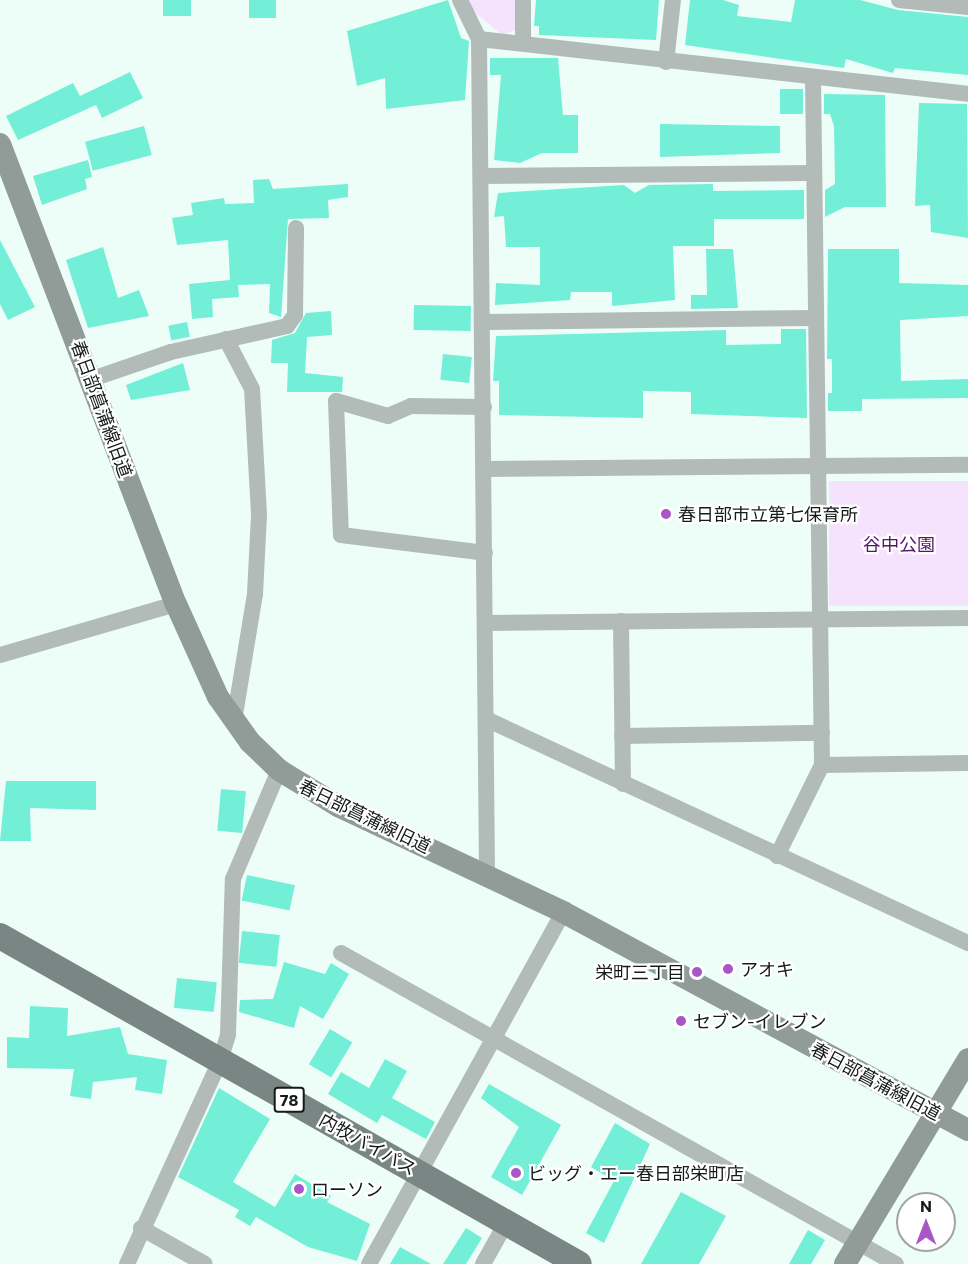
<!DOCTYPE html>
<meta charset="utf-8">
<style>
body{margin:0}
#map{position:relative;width:968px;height:1264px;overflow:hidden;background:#edfef9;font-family:Commissioner,"Noto Sans JP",sans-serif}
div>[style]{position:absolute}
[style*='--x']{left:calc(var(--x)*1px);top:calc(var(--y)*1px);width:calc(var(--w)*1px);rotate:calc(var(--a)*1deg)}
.green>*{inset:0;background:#f5e3fd;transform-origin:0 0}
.building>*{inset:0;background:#73eed7;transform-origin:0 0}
.street>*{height:16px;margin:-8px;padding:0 8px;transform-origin:8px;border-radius:8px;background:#b3bbb9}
.secondary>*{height:22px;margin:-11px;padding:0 11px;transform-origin:11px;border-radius:11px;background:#919c99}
.primary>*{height:26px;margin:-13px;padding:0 13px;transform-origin:13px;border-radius:13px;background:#798683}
.dots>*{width:16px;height:16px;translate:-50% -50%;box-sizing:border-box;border:3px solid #fff;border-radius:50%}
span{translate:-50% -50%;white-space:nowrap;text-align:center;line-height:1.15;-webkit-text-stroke:4.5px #fff;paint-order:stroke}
.shield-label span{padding:2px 4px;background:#fff;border:2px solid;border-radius:4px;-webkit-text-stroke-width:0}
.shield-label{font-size:16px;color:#151b19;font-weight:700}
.street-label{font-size:18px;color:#151b19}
.poi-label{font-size:18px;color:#151b19}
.left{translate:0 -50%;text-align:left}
.right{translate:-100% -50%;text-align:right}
.park-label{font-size:18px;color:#56146b}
.north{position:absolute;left:896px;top:1192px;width:60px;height:60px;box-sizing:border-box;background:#fff;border:2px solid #a1a4a3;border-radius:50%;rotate:0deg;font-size:16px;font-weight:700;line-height:24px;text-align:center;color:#151b19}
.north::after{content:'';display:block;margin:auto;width:21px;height:27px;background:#a956c6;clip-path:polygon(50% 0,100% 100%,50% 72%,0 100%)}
</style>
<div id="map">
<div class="green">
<div style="clip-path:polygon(469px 0,515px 0,515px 30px,502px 35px,473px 11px)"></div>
<div style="left:968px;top:481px;width:125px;height:139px;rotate:90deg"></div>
</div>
<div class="building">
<div style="left:163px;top:0;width:28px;height:16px"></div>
<div style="left:249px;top:0;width:27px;height:18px"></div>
<div style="clip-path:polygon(448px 0,461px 38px,469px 41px,465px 100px,386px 109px,385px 78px,357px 86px,347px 31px)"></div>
<div style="clip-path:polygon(536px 0,659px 0,656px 40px,539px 35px,539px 26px,534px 26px)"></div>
<div style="clip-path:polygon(690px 0,723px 0,739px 5px,737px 16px,791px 22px,795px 0,860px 0,898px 10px,968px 17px,968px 75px,895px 68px,893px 73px,846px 59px,844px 68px,685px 45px)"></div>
<div style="clip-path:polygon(490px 58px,558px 58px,563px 115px,578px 115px,578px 153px,542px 153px,520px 163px,494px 160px,501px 75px,490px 75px)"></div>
<div style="clip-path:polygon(130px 72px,143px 98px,102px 118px,96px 105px,18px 140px,6px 116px,73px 83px,80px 96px)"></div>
<div style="left:780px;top:89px;width:23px;height:25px"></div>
<div style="clip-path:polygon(824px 94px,885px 95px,886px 207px,845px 207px,825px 217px,825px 190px,835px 184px,834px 126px,830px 114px,824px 114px)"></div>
<div style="clip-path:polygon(919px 103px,967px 104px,968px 238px,931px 232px,930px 205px,915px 206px)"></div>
<div style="clip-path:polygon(660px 124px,780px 126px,780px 153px,660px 157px)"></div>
<div style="left:144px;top:126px;width:30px;height:61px;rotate:75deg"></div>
<div style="clip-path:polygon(88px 160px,92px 177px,85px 179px,87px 189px,42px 205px,33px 176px)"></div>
<div style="clip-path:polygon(269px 179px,273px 189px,348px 184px,348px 197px,328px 200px,329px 218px,288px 219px,281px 317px,269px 313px,270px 284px,238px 285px,239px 297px,212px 299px,213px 317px,192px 319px,189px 284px,230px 280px,228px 240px,177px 245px,172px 218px,193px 215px,191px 203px,224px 198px,225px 204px,254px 203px,253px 180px)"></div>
<div style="clip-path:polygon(713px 184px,713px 191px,804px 190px,804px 219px,714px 219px,714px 246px,673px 246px,675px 300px,612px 306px,612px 292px,571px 292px,570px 300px,495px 305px,496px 283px,540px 285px,540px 247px,506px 247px,504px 216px,494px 217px,498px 193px,624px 185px,635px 193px,649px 185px)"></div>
<div style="clip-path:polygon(0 240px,35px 307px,8px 320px,0 304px)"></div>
<div style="clip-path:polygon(103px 247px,118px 298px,139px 290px,149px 316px,88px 328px,66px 260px)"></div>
<div style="clip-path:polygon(706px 249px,733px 249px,738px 308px,691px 309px,691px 295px,707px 295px)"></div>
<div style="clip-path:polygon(828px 249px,899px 249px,899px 283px,968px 285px,968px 316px,900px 320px,901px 381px,968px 379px,968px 398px,862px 399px,862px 411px,828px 411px,828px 393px,832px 393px,832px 359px,827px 359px)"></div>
<div style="left:414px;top:305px;width:57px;height:25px;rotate:1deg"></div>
<div style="clip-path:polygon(331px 311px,332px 335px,307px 337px,305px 373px,343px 377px,342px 392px,287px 392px,288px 363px,271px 363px,272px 340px,295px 333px,306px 313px)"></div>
<div style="left:187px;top:322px;width:15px;height:19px;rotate:79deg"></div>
<div style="clip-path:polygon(781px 329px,806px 329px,807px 418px,691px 414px,691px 392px,643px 391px,643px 418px,499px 415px,499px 381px,493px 381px,496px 336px,726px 330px,726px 345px,781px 344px)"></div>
<div style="left:443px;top:354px;width:29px;height:26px;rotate:6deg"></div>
<div style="clip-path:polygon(183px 363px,190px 390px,131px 400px,126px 385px)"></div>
<div style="clip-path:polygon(6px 781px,96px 781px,96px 810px,30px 808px,31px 841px,0 841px)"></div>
<div style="left:221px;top:789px;width:25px;height:42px;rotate:5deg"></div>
<div style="left:247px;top:875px;width:49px;height:26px;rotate:12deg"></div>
<div style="left:242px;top:931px;width:38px;height:32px;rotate:6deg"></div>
<div style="clip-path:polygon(284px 962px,325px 974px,331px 963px,349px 974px,323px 1019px,300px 1006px,294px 1028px,239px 1012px,240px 1000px,273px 999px)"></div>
<div style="left:177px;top:978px;width:40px;height:30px;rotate:6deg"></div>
<div style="clip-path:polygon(30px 1006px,68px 1008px,67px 1036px,120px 1027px,128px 1054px,167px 1060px,162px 1094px,135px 1090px,137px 1077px,93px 1082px,91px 1099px,70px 1096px,74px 1069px,7px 1068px,7px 1037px,29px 1038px)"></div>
<div style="left:330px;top:1029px;width:26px;height:41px;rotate:31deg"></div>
<div style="clip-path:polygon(385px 1059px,407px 1071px,392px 1098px,435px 1122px,426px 1139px,382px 1115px,377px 1123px,328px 1094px,341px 1072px,369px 1088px)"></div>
<div style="clip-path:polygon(489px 1084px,561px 1125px,522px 1195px,491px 1177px,519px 1127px,481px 1098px)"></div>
<div style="clip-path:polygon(219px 1088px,270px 1119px,233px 1182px,275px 1207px,295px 1174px,331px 1196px,327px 1202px,370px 1224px,357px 1261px,308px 1247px,256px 1217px,250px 1226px,235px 1217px,239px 1210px,178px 1177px)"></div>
<div style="clip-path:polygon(615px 1123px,650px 1144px,604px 1243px,586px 1233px,614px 1181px,591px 1167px)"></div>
<div style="clip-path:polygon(681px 1192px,726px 1216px,699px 1264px,641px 1264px)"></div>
<div style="clip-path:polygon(466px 1228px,482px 1238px,466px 1264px,443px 1264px)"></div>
<div style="clip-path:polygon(808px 1230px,825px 1240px,811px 1264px,789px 1264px)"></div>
<div style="clip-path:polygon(400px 1247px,431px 1264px,390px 1264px)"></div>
</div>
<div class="street">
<div style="--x:460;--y:0;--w:43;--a:64"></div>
<div style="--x:479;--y:39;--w:836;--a:89.45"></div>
<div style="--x:899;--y:0;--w:69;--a:5.8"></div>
<div style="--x:479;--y:39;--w:492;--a:6.4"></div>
<div style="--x:523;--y:43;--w:43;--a:-90"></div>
<div style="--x:666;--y:62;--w:62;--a:-83.6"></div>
<div style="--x:483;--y:176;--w:331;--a:-0.5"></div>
<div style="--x:484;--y:322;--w:332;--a:-0.7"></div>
<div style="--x:226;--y:339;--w:56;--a:62.5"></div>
<div style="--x:252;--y:389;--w:126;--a:86.8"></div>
<div style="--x:259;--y:515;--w:79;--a:92.9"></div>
<div style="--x:255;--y:594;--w:129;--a:99.4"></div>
<div style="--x:92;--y:379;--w:83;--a:-18.9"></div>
<div style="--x:171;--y:352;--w:119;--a:-12.6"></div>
<div style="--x:287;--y:326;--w:14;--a:-54"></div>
<div style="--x:295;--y:315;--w:87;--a:-89.3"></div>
<div style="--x:484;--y:407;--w:73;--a:-179.2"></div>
<div style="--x:411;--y:406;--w:25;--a:157"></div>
<div style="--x:388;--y:416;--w:54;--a:-163.9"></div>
<div style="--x:336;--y:401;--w:134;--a:87.9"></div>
<div style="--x:341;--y:535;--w:145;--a:7.1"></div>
<div style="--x:485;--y:469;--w:483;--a:-0.5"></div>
<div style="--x:621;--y:621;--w:163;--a:89.3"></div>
<div style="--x:485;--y:623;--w:483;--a:-0.6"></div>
<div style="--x:0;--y:655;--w:183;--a:-16.2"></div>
<div style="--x:486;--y:719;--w:532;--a:24.93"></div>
<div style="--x:622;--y:736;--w:200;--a:-0.9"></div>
<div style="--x:822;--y:765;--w:146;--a:-0.8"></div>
<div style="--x:777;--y:856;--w:102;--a:-63.7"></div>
<div style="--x:822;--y:765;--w:686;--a:-90.75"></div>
<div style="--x:341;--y:953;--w:636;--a:29.26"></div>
<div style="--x:141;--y:1228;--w:73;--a:29.4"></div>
<div style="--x:127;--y:1264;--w:223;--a:-65.4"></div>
<div style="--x:220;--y:1061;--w:28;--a:-73"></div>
<div style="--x:228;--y:1034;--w:155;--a:-88.2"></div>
<div style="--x:233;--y:879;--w:118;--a:-67.1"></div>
<div style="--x:369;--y:1264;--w:402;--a:-61.1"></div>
<div style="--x:483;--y:1264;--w:47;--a:-60.7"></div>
</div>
<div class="secondary">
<div style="--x:0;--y:144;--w:493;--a:69.1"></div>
<div style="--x:176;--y:604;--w:102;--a:65.7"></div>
<div style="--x:218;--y:697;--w:55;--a:54.6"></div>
<div style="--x:250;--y:742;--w:40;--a:44"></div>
<div style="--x:279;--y:770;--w:69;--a:31.4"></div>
<div style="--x:338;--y:806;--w:249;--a:25.2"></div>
<div style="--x:563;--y:912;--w:460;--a:28.3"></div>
<div style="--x:845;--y:1264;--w:239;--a:-59"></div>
</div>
<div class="primary">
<div style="--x:0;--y:936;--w:665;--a:29.53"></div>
</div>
<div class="dots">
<div style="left:666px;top:514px;background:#a956c6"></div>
<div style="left:728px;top:969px;background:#a956c6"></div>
<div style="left:697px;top:972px;background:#a956c6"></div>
<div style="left:681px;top:1021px;background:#a956c6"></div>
<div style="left:516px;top:1173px;background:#a956c6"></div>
<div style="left:299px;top:1189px;background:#a956c6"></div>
</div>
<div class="shield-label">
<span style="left:289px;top:1100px">78</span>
</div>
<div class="street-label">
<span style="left:102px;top:409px;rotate:70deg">春日部菖蒲線旧道</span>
<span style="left:365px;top:816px;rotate:26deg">春日部菖蒲線旧道</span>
<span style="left:876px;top:1081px;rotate:28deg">春日部菖蒲線旧道</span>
<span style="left:368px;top:1144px;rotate:29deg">内牧バイパス</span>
</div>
<div class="poi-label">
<span class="left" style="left:678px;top:514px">春日部市立第七保育所</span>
<span class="left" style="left:740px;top:969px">アオキ</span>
<span class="right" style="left:685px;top:972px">栄町三丁目</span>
<span class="left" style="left:693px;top:1021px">セブン-イレブン</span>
<span class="left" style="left:528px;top:1173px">ビッグ・エー春日部栄町店</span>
<span class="left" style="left:311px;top:1189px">ローソン</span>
</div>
<div class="park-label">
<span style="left:899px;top:544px">谷中公園</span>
</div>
<div class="north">N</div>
</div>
